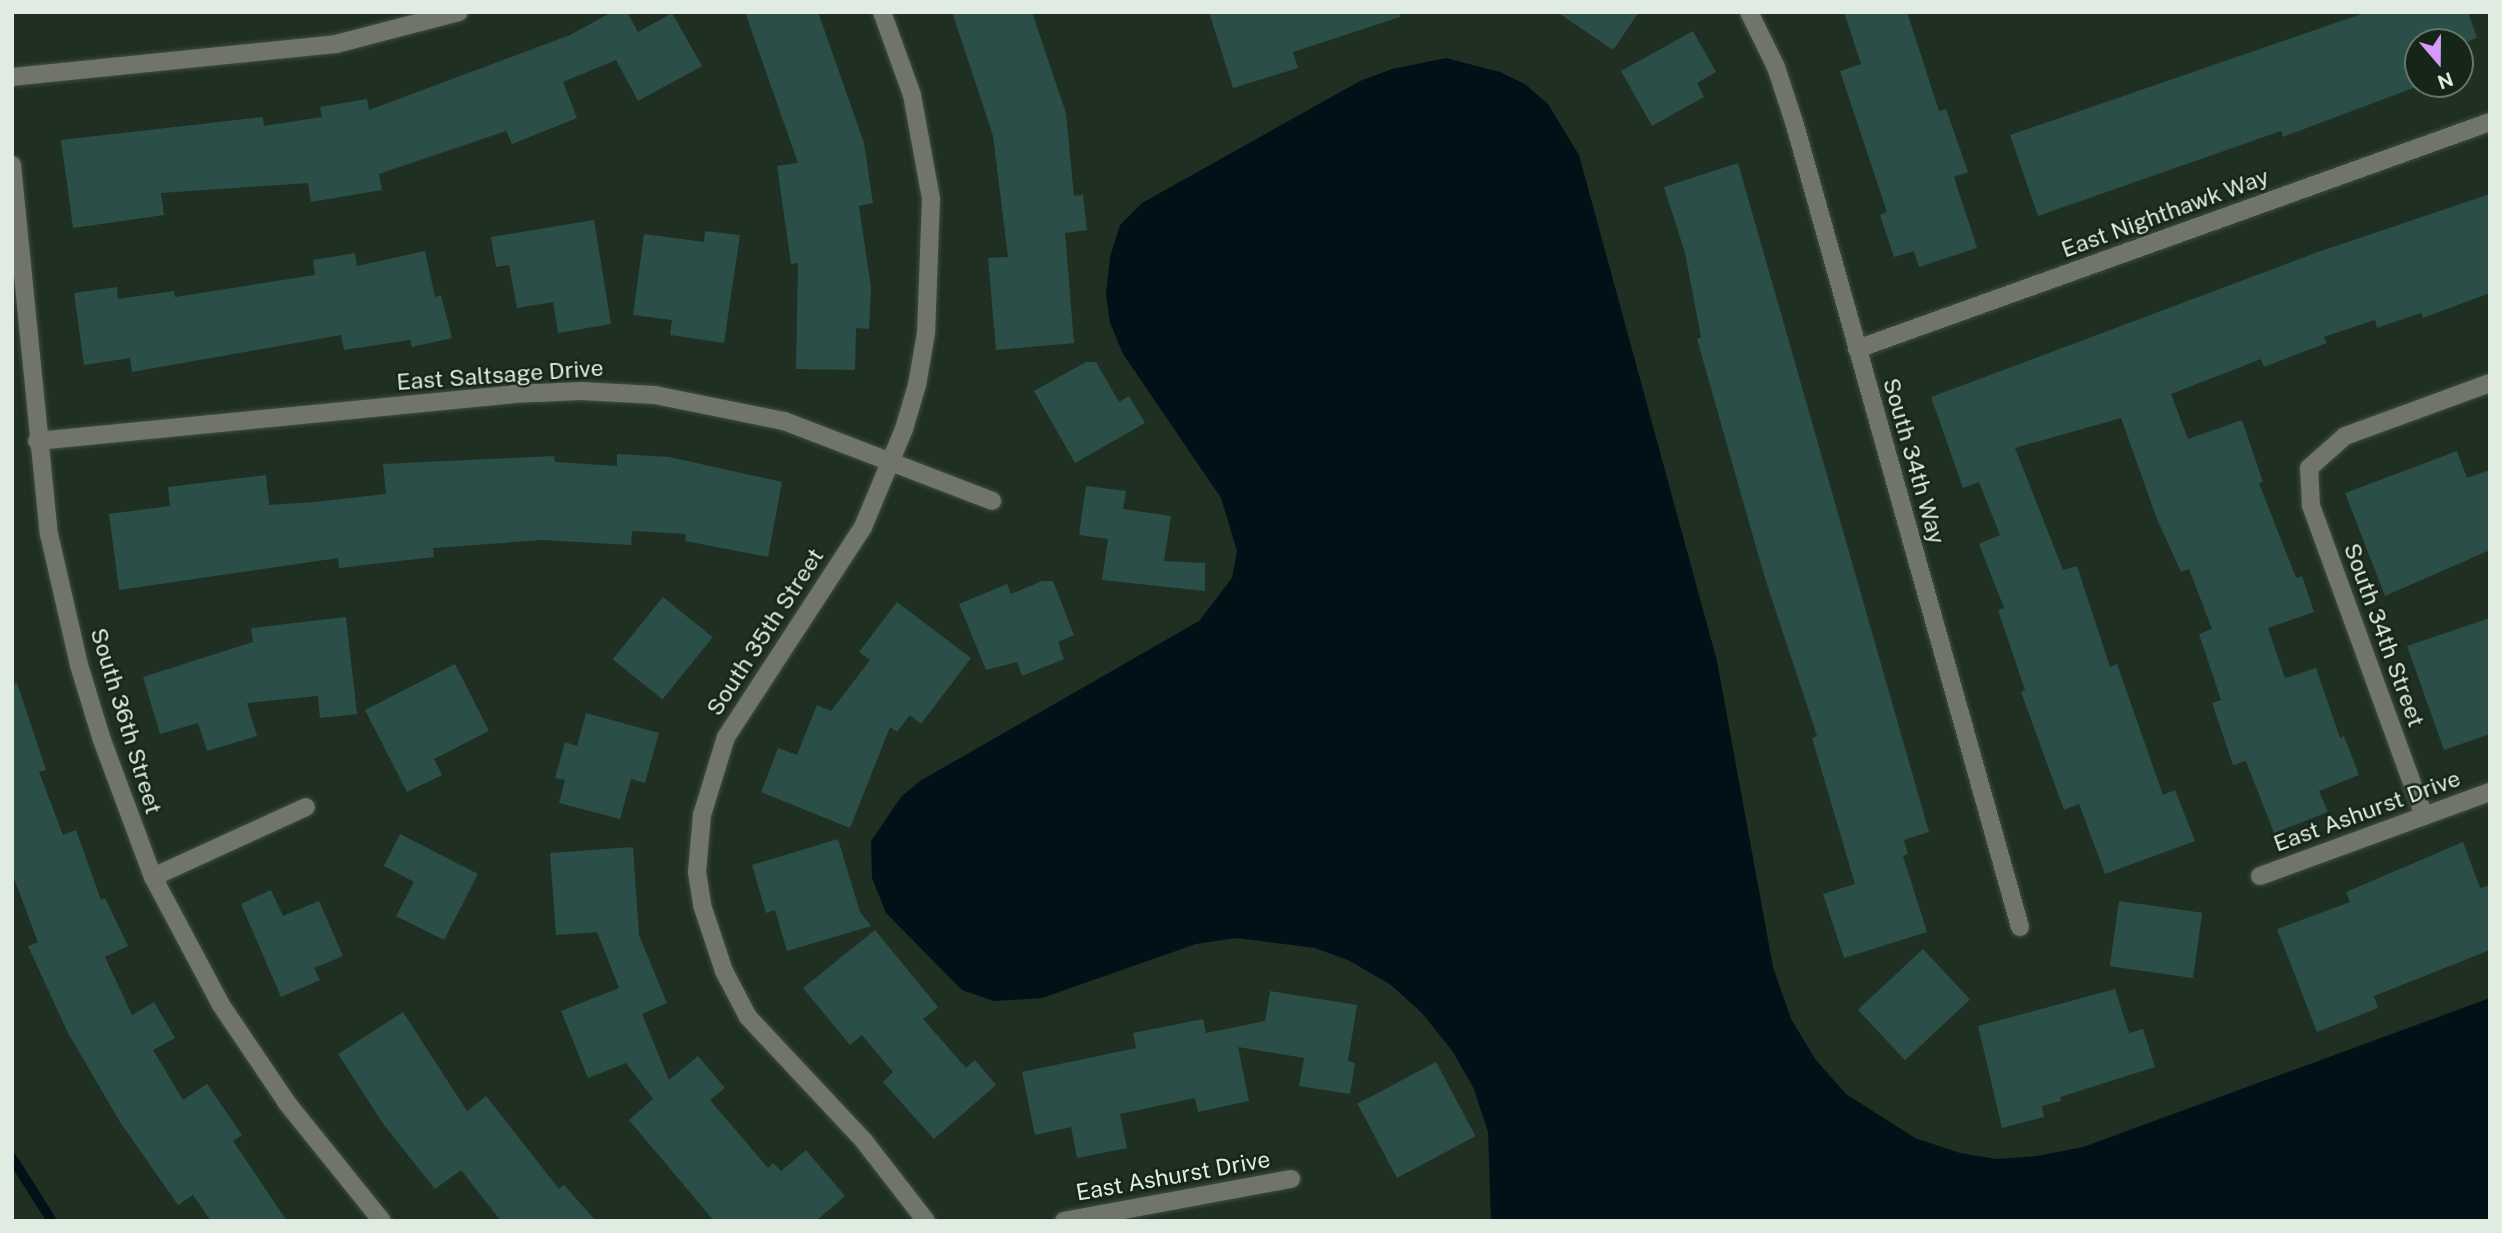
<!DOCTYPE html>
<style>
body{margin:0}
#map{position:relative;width:2502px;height:1233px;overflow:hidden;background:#1f2f22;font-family:"Public Sans",sans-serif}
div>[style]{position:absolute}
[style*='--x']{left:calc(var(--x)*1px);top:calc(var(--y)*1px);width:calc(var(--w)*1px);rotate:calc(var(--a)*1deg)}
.water>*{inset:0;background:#001218}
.stream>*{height:10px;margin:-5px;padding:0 5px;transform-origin:5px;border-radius:5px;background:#001218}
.building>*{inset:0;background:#2c4e48;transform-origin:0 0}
.roads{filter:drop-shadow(0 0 2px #3e4d41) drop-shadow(0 0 2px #3e4d41)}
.minor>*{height:18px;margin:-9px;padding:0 9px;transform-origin:9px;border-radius:9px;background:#71746a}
span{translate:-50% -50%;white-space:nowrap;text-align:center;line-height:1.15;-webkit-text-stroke:5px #152518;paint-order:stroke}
.street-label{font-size:23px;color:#e0ebe2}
.frame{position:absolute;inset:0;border:14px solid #e0ebe2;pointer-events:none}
.north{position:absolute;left:2404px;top:28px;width:70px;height:70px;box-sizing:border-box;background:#152518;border:2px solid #667469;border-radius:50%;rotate:160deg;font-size:19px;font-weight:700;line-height:28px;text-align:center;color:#e0ebe2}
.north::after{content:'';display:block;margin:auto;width:24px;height:32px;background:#d69bfa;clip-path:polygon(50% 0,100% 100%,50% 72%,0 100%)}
</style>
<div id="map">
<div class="water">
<div style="clip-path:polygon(1446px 58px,1500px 72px,1525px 84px,1548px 104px,1579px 155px,1717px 661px,1773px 967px,1791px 1019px,1816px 1060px,1846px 1094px,1915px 1138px,1960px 1153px,1996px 1159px,2037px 1156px,2083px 1147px,2490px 998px,2490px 1221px,1491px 1221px,1488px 1132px,1474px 1089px,1453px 1052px,1422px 1013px,1391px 985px,1350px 961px,1315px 948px,1237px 938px,1196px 944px,1042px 998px,994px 1001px,962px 990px,886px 913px,872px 878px,871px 841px,901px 797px,920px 781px,1199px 621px,1232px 578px,1237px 551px,1221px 498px,1123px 354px,1110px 323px,1106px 294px,1110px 257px,1120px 225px,1142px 203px,1360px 81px,1392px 69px)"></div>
</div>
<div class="stream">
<div style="--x:12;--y:1158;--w:75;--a:57.6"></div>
</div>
<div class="building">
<div style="clip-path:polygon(612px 12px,627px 12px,638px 32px,672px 13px,702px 66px,638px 101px,616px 60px,563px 82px,577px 118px,512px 144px,506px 131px,379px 174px,382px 190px,311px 202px,308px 183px,161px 193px,164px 215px,73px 228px,61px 140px,263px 117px,264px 126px,322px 117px,320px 107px,367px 99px,369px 110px,570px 35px)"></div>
<div style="clip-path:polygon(745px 12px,818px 12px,864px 143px,873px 203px,859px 206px,871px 288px,869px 329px,856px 328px,855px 370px,796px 369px,798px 263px,791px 264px,777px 166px,798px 163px)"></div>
<div style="clip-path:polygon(952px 12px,1032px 12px,1066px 113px,1074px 196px,1083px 195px,1087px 230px,1065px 233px,1074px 343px,996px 350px,988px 258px,1008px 257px,993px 136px)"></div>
<div style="clip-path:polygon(1209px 12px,1399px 12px,1400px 17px,1293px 52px,1298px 68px,1233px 88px)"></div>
<div style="clip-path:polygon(1557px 12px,1639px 12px,1613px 50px)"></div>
<div style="clip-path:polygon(1844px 12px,1907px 12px,1939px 111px,1946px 109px,1968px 172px,1954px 177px,1977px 248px,1919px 267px,1914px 251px,1894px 257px,1880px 215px,1887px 212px,1840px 71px,1861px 64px)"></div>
<div style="clip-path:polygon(2367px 12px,2468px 12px,2477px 38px,2463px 43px,2472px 68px,2460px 72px,2460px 42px,2418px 42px,2418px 84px,2424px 84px,2283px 137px,2281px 131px,2038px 216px,2010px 135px)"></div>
<div style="clip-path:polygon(1693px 31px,1716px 72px,1697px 83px,1704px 97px,1652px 126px,1621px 71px)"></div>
<div style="clip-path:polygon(1738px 163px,1929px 832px,1904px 840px,1908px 854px,1903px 856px,1927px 932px,1844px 958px,1823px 894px,1855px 884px,1812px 738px,1817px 736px,1764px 575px,1697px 339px,1701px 337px,1685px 253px,1664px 187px)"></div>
<div style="clip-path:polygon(2490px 194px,2490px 293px,2423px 318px,2421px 313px,2377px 328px,2375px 320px,2324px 337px,2327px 343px,2264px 367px,2261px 359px,2171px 394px,2188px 439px,2242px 420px,2263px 482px,2259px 483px,2296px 578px,2302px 576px,2314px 612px,2268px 628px,2285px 678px,2316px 668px,2340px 738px,2344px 736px,2359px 775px,2319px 791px,2328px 812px,2274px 833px,2246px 761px,2233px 765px,2212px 703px,2221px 700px,2199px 634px,2212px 629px,2189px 569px,2181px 572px,2157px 519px,2121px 418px,2015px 448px,2063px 570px,2077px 566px,2110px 667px,2117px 664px,2163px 795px,2175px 790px,2195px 841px,2105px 874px,2079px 804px,2064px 810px,2021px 692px,2025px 690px,1998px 610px,2004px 608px,1979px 544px,2000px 535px,1979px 482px,1963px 488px,1931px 397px,2315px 253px)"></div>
<div style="clip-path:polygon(594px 220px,611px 324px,558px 333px,553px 302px,517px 308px,509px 265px,496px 267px,491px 237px)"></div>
<div style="clip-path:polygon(705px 231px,740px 235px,724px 343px,670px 335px,672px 320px,633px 315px,644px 234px,704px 242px)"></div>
<div style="clip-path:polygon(425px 251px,435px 297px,441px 295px,452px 338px,412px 347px,410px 340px,344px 350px,341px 335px,132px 372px,130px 358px,84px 365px,74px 293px,117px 287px,118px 299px,174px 291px,175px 297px,315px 275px,313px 260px,355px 253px,357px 266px)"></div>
<div style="clip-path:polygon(1086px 362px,1096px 362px,1119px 402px,1129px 396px,1145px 423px,1075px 463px,1034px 391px)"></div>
<div style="clip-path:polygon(2457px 451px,2467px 478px,2490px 470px,2490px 550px,2385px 596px,2345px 493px)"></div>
<div style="clip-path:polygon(617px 454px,669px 457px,782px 482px,768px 557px,685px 541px,686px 534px,632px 531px,631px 545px,543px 540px,433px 548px,434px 557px,339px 568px,338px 558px,119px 590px,109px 514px,170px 506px,168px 487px,266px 475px,269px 505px,314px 502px,386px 494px,383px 464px,554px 456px,555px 462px,617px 466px)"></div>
<div style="clip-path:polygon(1086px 486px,1126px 491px,1123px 509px,1171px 516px,1164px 561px,1205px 563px,1205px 591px,1102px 580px,1108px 539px,1079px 535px)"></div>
<div style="clip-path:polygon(1042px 581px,1053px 581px,1074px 635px,1058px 642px,1064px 659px,1022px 676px,1017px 662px,986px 670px,959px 604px,1007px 584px,1011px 594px)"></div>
<div style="left:663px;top:597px;width:64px;height:80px;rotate:39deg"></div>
<div style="clip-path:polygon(897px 602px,971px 658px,921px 724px,910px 715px,897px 732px,890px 727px,850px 828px,761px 792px,778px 748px,797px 755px,817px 705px,831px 711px,870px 660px,859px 652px)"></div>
<div style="clip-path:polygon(346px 617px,357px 714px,320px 718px,318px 696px,247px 703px,257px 736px,207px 751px,198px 723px,160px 734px,143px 677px,253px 642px,251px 628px)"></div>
<div style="clip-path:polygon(2490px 618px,2490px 734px,2444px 750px,2407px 646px)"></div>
<div style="clip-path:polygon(455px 664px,489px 731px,434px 759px,442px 775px,407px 792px,365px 710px)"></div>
<div style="clip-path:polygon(17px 683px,46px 770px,39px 772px,63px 835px,76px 830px,101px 900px,105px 898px,128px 946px,105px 957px,132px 1015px,154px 1002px,175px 1038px,153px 1050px,183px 1100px,207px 1084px,242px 1135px,233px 1141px,287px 1221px,211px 1221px,193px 1195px,178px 1205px,120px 1122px,68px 1033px,28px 946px,38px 942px,12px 873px,12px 684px)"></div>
<div style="clip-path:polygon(586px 713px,659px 733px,645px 783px,631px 779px,620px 819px,559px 803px,565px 780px,555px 778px,565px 742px,577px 746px)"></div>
<div style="clip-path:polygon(400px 834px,478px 874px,444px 940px,396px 916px,414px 882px,384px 866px)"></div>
<div style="clip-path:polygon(838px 839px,860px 912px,871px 926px,787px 951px,775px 910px,766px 913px,752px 865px)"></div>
<div style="clip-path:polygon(2463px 842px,2480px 888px,2490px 885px,2490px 950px,2374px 996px,2378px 1008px,2317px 1032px,2277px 929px,2350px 902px,2346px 892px)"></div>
<div style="clip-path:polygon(633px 847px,639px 935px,667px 1003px,642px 1014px,669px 1080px,698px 1056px,725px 1088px,710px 1100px,768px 1168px,773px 1163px,781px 1171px,806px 1150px,845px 1196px,816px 1221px,714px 1221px,629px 1120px,653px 1099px,626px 1063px,588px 1078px,561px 1011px,619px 988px,597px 932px,556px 935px,550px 853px)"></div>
<div style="clip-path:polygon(271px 890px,283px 916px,319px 901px,343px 956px,314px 968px,320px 980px,281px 997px,241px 904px)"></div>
<div style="left:2119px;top:901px;width:84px;height:66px;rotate:8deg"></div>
<div style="clip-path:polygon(875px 930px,938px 1007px,923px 1019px,966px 1068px,975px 1060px,996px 1085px,934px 1139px,883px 1082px,893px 1072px,862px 1035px,850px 1045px,803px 988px)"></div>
<div style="left:1923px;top:949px;width:69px;height:89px;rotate:47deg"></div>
<div style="clip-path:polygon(2115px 989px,2129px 1033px,2143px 1029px,2155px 1067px,2060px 1097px,2061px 1101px,2042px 1106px,2044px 1117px,2002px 1128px,1978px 1026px)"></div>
<div style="clip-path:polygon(1270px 991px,1357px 1005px,1348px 1061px,1355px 1063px,1350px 1094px,1299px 1086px,1304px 1058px,1238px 1047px,1249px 1101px,1198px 1112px,1195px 1098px,1120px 1114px,1127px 1148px,1077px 1158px,1071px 1127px,1035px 1135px,1022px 1072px,1136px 1048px,1133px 1033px,1203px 1019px,1206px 1033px,1265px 1021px)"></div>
<div style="clip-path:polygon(403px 1012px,467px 1111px,486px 1096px,559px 1189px,564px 1185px,596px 1221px,501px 1221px,461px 1170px,435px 1189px,384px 1125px,338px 1054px)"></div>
<div style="left:1436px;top:1062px;width:84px;height:89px;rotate:62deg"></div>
</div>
<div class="roads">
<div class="minor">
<div style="--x:882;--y:12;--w:88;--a:70.1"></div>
<div style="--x:912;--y:95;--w:106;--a:79.6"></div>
<div style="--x:931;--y:199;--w:134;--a:92.1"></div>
<div style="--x:926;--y:333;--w:53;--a:99.8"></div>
<div style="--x:917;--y:385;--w:46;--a:106.5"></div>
<div style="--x:904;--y:429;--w:106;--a:112.7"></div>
<div style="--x:863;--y:527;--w:251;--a:123.1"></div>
<div style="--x:726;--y:737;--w:82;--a:107.1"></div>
<div style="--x:702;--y:815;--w:57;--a:95"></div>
<div style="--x:697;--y:872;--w:33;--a:81"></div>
<div style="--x:702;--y:905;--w:70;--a:71.6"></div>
<div style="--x:724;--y:971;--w:52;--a:62.4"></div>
<div style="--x:748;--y:1017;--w:170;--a:46.9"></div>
<div style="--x:864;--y:1141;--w:101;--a:52.2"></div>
<div style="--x:1749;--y:12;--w:61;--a:63.9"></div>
<div style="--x:1776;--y:67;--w:61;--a:71.9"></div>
<div style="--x:1795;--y:125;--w:833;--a:74.33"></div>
<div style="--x:12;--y:77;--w:326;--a:-5.8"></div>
<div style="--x:336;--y:44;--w:127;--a:-14.6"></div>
<div style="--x:12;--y:165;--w:371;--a:84.3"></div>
<div style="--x:49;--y:534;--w:134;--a:77.1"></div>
<div style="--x:79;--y:665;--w:78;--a:73"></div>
<div style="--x:102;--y:740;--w:146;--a:69.6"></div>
<div style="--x:153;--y:877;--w:145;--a:62"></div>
<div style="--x:221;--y:1005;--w:118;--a:56"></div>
<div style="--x:287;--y:1103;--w:151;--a:51.2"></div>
<div style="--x:1857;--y:349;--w:672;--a:-19.73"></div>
<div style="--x:37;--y:441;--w:478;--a:-5.6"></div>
<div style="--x:513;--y:394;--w:68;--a:-2.5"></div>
<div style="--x:581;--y:391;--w:74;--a:3.1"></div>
<div style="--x:655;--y:395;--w:132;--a:11.4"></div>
<div style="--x:784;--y:421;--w:223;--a:21"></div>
<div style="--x:2424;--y:816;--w:331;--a:-110"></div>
<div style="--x:2311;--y:505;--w:37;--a:-93"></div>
<div style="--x:2309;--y:468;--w:48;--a:-41.6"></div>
<div style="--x:2345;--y:436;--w:154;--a:-20.1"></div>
<div style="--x:2260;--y:876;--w:245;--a:-20.1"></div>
<div style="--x:153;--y:877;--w:168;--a:-24.6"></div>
<div style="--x:1064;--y:1221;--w:231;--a:-10.5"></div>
</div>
</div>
<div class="street-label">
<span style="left:2165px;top:213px;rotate:-20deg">East Nighthawk Way</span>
<span style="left:500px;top:375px;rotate:-4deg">East Saltsage Drive</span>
<span style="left:1914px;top:461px;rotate:74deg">South 34th Way</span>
<span style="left:765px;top:632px;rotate:-57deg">South 35th Street</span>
<span style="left:2384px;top:635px;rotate:70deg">South 34th Street</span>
<span style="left:126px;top:721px;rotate:73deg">South 36th Street</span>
<span style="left:2367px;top:811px;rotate:-20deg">East Ashurst Drive</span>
<span style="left:1173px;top:1176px;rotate:-10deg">East Ashurst Drive</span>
</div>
<div class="frame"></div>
<div class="north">N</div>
</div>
